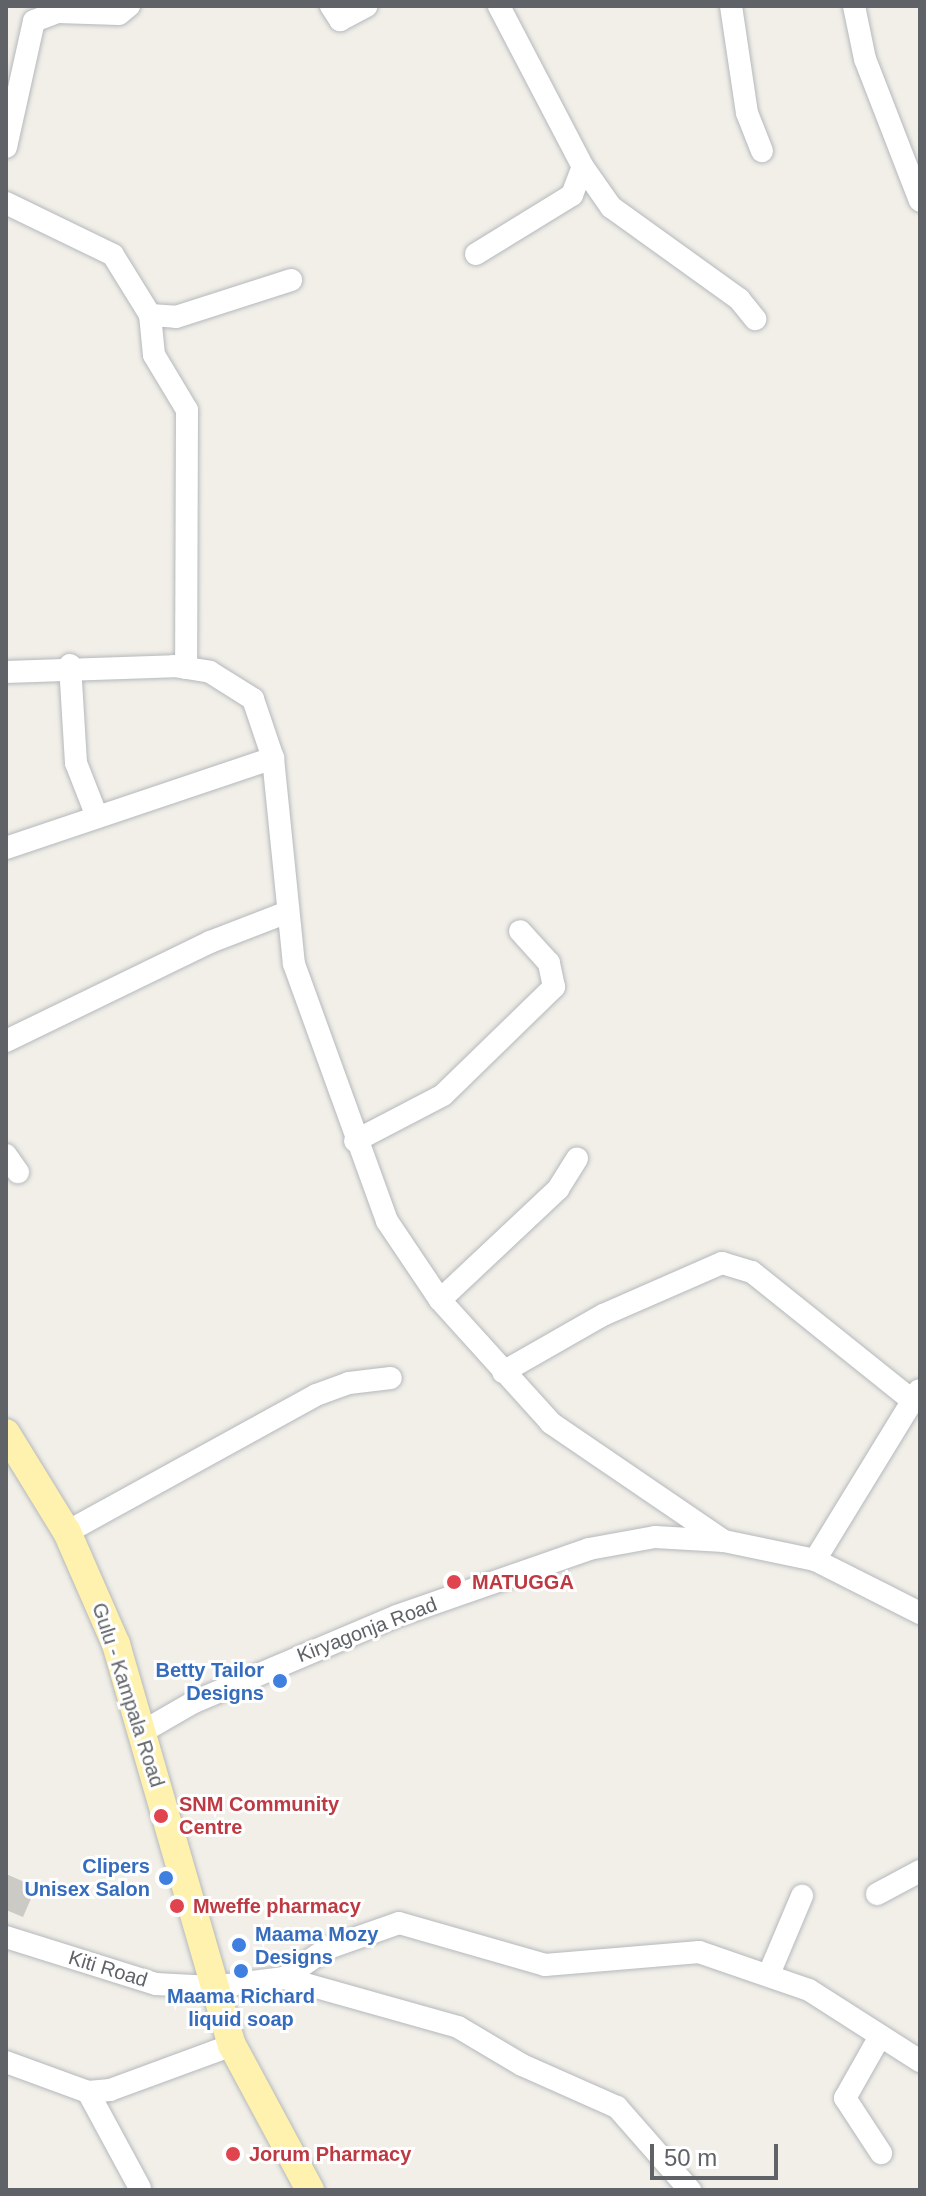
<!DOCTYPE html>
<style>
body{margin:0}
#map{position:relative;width:926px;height:2196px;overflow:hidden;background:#f1efe8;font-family:Helvetica,sans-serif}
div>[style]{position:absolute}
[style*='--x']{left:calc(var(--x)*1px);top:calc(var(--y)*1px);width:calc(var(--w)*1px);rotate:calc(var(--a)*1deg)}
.building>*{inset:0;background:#cccac5}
.roads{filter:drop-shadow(0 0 2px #b5b8bc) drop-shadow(0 0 2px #b5b8bc)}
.minor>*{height:22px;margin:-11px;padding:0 11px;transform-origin:11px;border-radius:11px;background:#fff}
.major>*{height:28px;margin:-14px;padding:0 14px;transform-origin:14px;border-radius:14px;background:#fff2af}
.dots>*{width:22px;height:22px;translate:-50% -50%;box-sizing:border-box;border:4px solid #fff;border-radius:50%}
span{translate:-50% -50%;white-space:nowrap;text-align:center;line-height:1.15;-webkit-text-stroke:6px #fff;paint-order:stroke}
.health-label{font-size:20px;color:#be3a42;font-weight:700}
.left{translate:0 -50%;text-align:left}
.street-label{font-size:20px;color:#5f6368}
.shop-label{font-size:20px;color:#366cbe;font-weight:700}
.right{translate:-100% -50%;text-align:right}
.frame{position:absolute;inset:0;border:8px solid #5f6368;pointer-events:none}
.scale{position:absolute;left:650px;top:2144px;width:128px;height:36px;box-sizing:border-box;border:4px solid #5f6368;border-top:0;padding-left:10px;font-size:24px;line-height:28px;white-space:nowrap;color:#5f6368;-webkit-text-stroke:6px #fff;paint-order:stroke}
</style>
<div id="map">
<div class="building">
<div style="clip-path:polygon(6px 1874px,36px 1887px,23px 1917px,6px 1910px)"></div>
</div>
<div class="roads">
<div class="minor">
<div style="--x:331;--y:6;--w:17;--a:57"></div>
<div style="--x:340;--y:20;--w:30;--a:-28"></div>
<div style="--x:731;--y:6;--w:108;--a:81.5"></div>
<div style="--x:747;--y:113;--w:41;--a:68.5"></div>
<div style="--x:854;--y:6;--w:54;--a:78.3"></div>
<div style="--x:865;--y:59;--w:152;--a:68.8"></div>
<div style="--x:6;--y:147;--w:129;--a:-77.5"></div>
<div style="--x:34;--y:21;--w:26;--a:-21"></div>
<div style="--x:58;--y:12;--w:61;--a:1.9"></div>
<div style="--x:119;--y:14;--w:13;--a:-39"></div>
<div style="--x:583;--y:167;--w:49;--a:55"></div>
<div style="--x:611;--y:207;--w:158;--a:35.7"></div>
<div style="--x:739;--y:299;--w:26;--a:51"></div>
<div style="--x:6;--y:203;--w:119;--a:25.9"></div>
<div style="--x:113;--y:255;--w:70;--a:58.3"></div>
<div style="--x:150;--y:315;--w:26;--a:4"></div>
<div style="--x:176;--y:317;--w:121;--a:-17.8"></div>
<div style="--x:476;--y:254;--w:113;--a:-31.6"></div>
<div style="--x:572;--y:195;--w:30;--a:-69"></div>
<div style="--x:583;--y:167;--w:182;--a:-117.6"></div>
<div style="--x:150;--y:315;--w:40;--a:84.3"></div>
<div style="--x:154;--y:355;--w:64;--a:59"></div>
<div style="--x:187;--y:410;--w:258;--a:90.2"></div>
<div style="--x:70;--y:665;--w:98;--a:86.5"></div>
<div style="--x:76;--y:763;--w:55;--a:68.6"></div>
<div style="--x:6;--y:672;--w:168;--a:-2"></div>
<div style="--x:174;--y:666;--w:36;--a:9"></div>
<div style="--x:210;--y:672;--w:51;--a:32.1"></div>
<div style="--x:253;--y:699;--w:62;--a:71.3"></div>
<div style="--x:273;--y:758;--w:207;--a:84.2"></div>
<div style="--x:294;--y:964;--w:273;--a:70.1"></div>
<div style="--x:387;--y:1221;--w:95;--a:56.1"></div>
<div style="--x:440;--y:1300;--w:166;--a:47.9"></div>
<div style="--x:551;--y:1423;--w:209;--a:34.3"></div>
<div style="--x:6;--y:848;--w:282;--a:-18.6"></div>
<div style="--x:6;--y:1041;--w:227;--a:-25.9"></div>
<div style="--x:210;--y:942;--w:80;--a:-21.1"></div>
<div style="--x:355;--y:1141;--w:99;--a:-27.6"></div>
<div style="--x:443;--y:1095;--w:155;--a:-44.2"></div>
<div style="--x:554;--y:987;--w:25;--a:-102"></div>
<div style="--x:549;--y:963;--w:43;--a:-132.2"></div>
<div style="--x:6;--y:1155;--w:21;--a:55"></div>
<div style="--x:440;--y:1300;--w:162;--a:-43.2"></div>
<div style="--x:558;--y:1189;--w:36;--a:-58"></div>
<div style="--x:503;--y:1372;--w:115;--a:-29.7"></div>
<div style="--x:603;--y:1315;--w:130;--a:-23.6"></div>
<div style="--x:722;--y:1263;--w:31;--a:17"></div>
<div style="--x:752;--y:1272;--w:206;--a:38.7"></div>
<div style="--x:67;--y:1532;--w:284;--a:-28.8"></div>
<div style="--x:316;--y:1395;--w:35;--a:-20"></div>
<div style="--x:349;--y:1383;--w:42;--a:-6.8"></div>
<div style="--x:815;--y:1560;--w:199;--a:-58.5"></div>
<div style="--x:142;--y:1732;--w:60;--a:-30"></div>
<div style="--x:194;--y:1702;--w:220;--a:-23"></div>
<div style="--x:397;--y:1616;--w:203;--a:-19.2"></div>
<div style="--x:589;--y:1549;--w:67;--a:-10.3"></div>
<div style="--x:655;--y:1537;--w:69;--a:3.3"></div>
<div style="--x:724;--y:1541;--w:93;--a:11.8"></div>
<div style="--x:815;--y:1560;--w:118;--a:26.8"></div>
<div style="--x:877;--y:1894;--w:49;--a:-28.1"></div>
<div style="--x:6;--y:1937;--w:157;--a:17.4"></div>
<div style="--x:156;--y:1984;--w:56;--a:3.1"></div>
<div style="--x:212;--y:1987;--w:73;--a:-7.1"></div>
<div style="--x:284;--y:1978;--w:181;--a:15.7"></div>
<div style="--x:458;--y:2027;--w:74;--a:30.7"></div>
<div style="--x:522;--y:2065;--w:104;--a:23.9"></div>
<div style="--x:617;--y:2107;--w:111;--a:48.7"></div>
<div style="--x:769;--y:1974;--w:85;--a:-67.1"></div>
<div style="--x:284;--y:1978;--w:53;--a:-34.3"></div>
<div style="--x:328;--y:1948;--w:75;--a:-19.4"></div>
<div style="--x:399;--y:1923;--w:152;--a:16"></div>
<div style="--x:545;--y:1965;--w:155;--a:-4.8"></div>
<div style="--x:699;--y:1952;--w:116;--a:19.1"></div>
<div style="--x:809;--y:1990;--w:132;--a:32.6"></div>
<div style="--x:879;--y:2038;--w:69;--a:119.5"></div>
<div style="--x:845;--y:2098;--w:66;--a:56.8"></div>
<div style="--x:6;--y:2062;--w:87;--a:20.1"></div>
<div style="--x:88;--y:2092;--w:22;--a:-5"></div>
<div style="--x:110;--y:2090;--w:130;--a:-20.2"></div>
<div style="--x:88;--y:2092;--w:109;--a:61.6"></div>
</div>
<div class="major">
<div style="--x:6;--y:1433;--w:116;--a:58.4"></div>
<div style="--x:67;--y:1532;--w:122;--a:66.4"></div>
<div style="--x:116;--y:1644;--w:417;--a:73.9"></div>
<div style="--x:232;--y:2045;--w:165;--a:61.7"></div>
</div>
</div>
<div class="dots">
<div style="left:454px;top:1582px;background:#e0444e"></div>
<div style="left:280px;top:1681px;background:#3f7fe0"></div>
<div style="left:161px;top:1816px;background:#e0444e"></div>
<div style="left:166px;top:1878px;background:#3f7fe0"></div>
<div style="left:177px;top:1906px;background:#e0444e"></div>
<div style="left:239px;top:1945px;background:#3f7fe0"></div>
<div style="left:241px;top:1971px;background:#3f7fe0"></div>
<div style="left:233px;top:2154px;background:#e0444e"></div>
</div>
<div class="health-label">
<span class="left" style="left:472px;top:1582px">MATUGGA</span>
<span class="left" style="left:179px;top:1816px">SNM Community<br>Centre</span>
<span class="left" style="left:193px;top:1906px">Mweffe pharmacy</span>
<span class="left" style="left:249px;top:2154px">Jorum Pharmacy</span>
</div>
<div class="street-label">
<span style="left:367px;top:1630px;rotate:-21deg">Kiryagonja Road</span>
<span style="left:128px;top:1695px;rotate:72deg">Gulu - Kampala Road</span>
<span style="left:108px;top:1969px;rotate:17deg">Kiti Road</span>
</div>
<div class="shop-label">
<span class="right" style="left:264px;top:1682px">Betty Tailor<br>Designs</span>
<span class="right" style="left:150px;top:1878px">Clipers<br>Unisex Salon</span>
<span class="left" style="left:255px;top:1946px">Maama Mozy<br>Designs</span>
<span style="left:241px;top:2008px">Maama Richard<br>liquid soap</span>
</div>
<div class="frame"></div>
<div class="scale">50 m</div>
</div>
